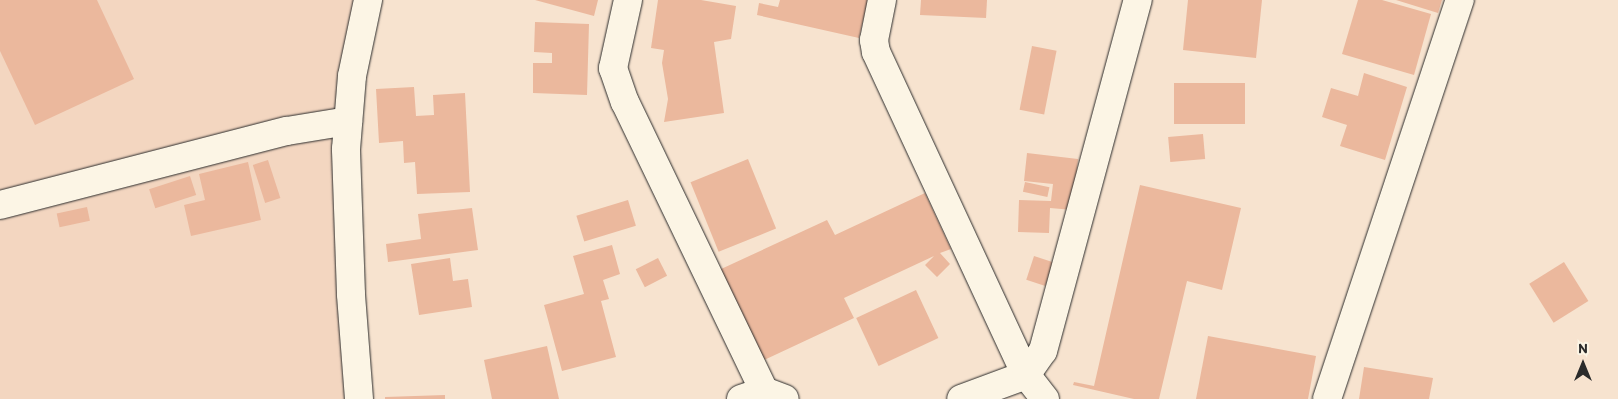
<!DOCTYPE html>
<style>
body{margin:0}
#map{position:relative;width:1618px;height:399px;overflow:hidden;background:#f7e3cf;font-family:Itim,sans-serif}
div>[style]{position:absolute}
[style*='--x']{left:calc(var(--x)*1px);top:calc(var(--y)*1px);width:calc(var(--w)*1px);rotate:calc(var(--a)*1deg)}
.built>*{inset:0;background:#f3d6c0}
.building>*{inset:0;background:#ebb89d;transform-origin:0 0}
.roads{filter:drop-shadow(0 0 1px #2b2b2b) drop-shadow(0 0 1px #2b2b2b)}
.minor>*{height:28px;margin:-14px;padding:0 14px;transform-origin:14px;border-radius:14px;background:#fcf5e5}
span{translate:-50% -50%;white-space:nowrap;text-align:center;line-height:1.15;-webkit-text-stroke:5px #fcf5e5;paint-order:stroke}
.north{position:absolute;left:1558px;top:339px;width:50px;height:50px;-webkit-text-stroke:4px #fcf5e5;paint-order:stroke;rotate:0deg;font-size:14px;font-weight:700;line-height:20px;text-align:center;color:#2b2b2b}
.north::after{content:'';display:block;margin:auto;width:18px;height:22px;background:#2b2b2b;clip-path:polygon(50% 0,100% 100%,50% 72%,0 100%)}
</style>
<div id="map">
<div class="built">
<div style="clip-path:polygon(0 0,368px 0,352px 76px,359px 399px,0 399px)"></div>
</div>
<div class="building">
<div style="clip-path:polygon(0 0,97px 0,134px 79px,35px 125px,0 51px)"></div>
<div style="clip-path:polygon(535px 0,598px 0,594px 16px)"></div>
<div style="clip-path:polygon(658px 0,701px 0,736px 6px,731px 39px,714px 42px,724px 113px,664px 122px,668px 99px,662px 63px,664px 50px,651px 48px)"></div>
<div style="clip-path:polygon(780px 0,868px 0,859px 38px,757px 15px,759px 3px,778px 7px)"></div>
<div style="clip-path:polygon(921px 0,987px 0,986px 18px,920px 15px)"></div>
<div style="clip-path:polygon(1188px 0,1262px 0,1256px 58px,1183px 50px)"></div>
<div style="clip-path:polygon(1358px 0,1382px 0,1431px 14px,1414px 75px,1342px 54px)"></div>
<div style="clip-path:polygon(1396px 0,1442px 0,1438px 13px)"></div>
<div style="clip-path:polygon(535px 22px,589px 24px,587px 95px,533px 93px,533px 63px,552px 63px,552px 53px,534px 52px)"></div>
<div style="left:1032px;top:46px;width:25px;height:65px;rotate:11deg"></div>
<div style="clip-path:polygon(1364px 73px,1407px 87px,1385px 160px,1340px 146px,1347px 125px,1322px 117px,1331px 88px,1358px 96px)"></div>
<div style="left:1174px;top:83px;width:71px;height:41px"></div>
<div style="clip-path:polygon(414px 87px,416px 116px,434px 115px,433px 95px,465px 93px,470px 192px,417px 194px,415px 162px,404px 163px,403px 141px,379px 143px,376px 89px)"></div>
<div style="left:1203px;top:134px;width:25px;height:35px;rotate:85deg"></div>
<div style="clip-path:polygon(1027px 153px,1078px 159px,1073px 210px,1050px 208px,1049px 233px,1018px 232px,1019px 200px,1051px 201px,1053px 184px,1024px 181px)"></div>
<div style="left:748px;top:159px;width:75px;height:62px;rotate:68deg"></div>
<div style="left:268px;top:160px;width:40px;height:16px;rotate:72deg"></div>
<div style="clip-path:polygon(248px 162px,261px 220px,191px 236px,184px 205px,205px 200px,199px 174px)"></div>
<div style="left:190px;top:176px;width:20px;height:43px;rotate:72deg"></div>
<div style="left:1025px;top:182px;width:25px;height:10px;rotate:12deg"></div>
<div style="clip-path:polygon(1140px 185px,1241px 208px,1222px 290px,1187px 281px,1159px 399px,1134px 399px,1073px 385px,1074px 382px,1094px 386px)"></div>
<div style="clip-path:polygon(925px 193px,951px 249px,940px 253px,950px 264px,937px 277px,925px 265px,934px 256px,844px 298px,854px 318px,762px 361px,719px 270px,827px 220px,835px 235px)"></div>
<div style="left:628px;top:200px;width:27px;height:54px;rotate:73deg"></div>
<div style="left:87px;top:207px;width:14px;height:31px;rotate:78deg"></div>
<div style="clip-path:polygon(472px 208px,478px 250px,388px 262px,386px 244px,421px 239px,418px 214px)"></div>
<div style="clip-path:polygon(612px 245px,620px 274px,603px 280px,609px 299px,601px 301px,616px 357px,562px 371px,544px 305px,584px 294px,573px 256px)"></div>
<div style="left:1034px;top:256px;width:20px;height:25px;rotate:18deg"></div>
<div style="clip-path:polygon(450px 258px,453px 281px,468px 279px,472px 307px,419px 315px,411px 264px)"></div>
<div style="left:658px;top:258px;width:20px;height:25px;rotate:63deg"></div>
<div style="left:1564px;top:262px;width:46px;height:41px;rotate:58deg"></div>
<div style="left:916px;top:290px;width:53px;height:66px;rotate:65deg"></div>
<div style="clip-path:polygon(1208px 336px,1316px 356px,1308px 399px,1196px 399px)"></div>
<div style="clip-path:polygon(547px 346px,559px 399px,492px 399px,484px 360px)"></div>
<div style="clip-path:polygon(1364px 367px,1433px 378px,1429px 399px,1359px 399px)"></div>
<div style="clip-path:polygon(445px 395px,445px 399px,385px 399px,385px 397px)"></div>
</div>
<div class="roads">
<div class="minor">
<div style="--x:628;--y:0;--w:70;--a:102.4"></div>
<div style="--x:613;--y:68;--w:36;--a:71"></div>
<div style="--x:625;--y:102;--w:321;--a:64.3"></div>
<div style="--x:764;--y:391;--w:22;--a:21"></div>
<div style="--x:882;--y:0;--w:41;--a:101.3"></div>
<div style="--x:874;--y:40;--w:12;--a:81"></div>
<div style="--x:876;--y:52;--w:356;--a:65.1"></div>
<div style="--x:1026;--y:375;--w:69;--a:159.7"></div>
<div style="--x:0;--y:205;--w:296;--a:-14.5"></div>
<div style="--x:287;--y:131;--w:62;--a:-9.3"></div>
<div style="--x:359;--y:399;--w:105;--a:-94.4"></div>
<div style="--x:351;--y:294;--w:145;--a:-92"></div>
<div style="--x:346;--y:149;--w:73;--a:-85.3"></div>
<div style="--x:352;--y:76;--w:78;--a:-78.1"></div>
<div style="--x:741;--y:399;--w:24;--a:-19"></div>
<div style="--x:1045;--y:399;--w:31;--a:-128"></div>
<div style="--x:1026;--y:375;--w:29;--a:-55"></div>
<div style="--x:1043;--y:351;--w:364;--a:-74.9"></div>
<div style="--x:1327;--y:399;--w:421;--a:-71.6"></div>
</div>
</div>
<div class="north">N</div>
</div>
